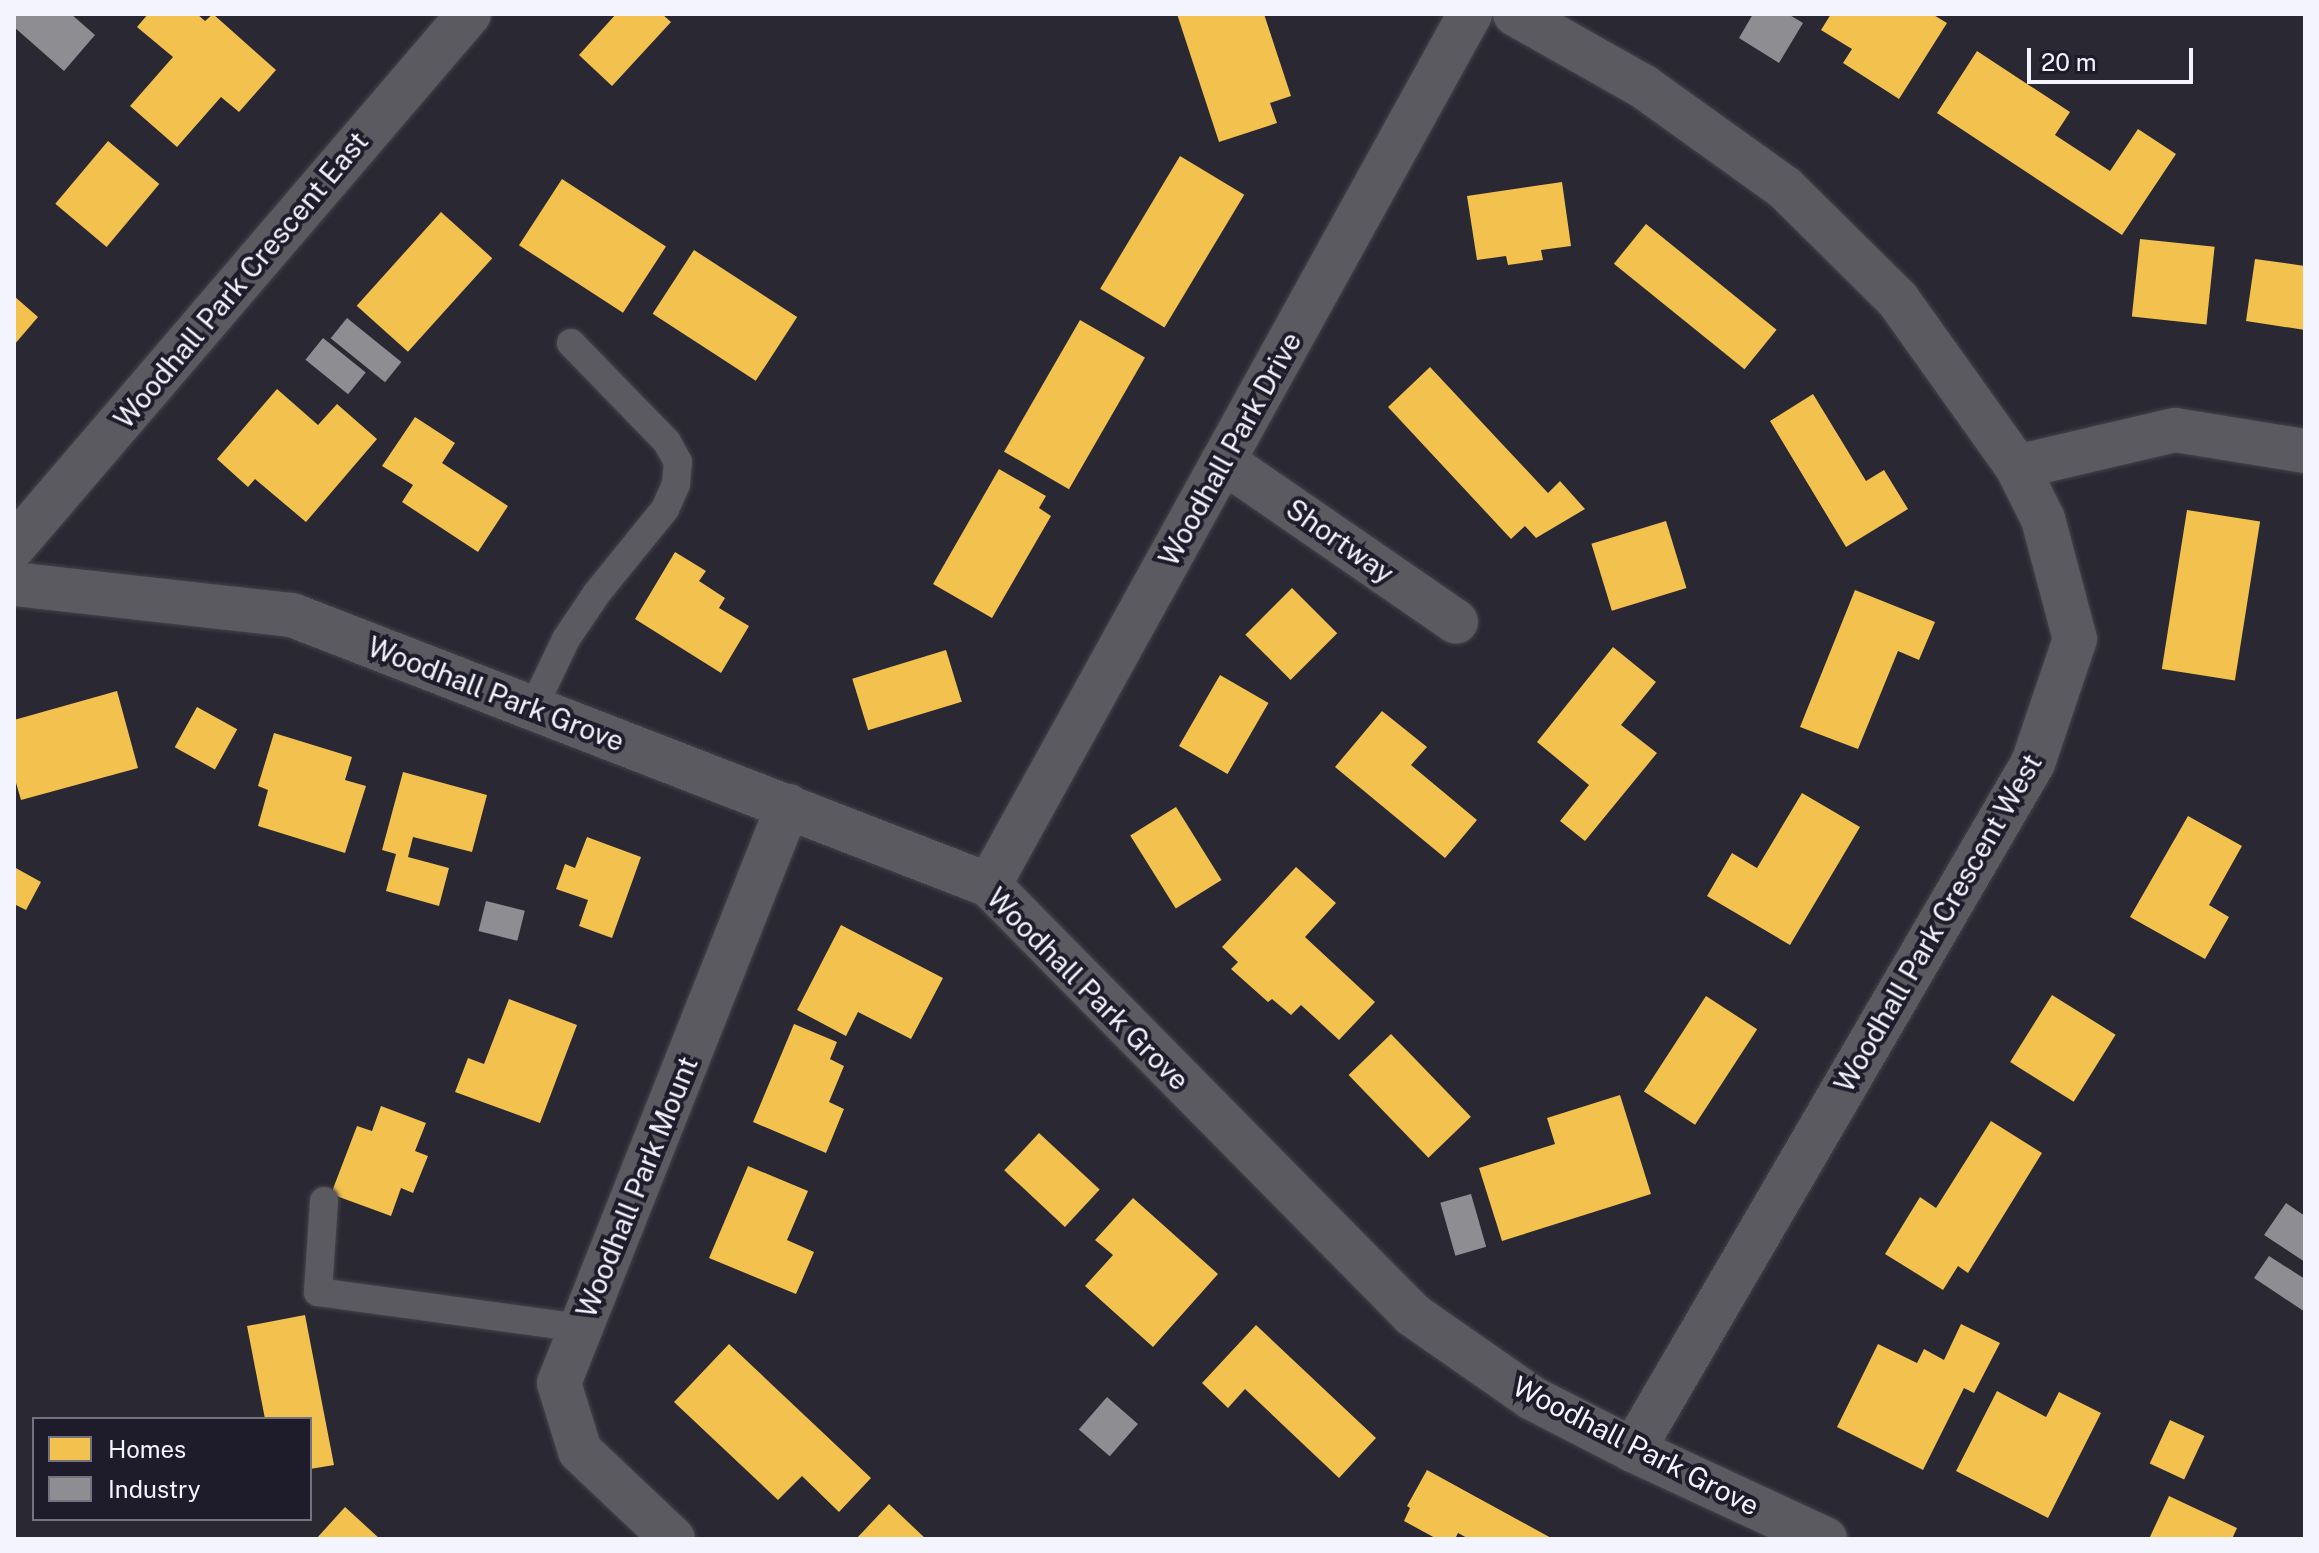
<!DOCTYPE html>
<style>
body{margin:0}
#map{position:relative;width:2319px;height:1553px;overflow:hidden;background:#2a2832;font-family:"Public Sans",sans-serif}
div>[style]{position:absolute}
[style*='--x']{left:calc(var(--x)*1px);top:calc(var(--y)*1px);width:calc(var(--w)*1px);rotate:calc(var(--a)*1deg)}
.homes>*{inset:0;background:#f2c14e;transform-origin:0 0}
.industry>*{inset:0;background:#8d8d92;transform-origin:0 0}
.roads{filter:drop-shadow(0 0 2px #44434a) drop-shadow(0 0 2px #44434a)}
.service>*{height:28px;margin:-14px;padding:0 14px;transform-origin:14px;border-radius:14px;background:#5c5a61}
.minor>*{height:44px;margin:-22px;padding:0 22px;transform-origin:22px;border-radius:22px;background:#5c5a61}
span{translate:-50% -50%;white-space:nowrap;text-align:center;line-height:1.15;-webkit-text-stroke:8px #1e1c2b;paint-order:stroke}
.street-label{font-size:28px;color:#f4f4fe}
.frame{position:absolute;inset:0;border:16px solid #f4f4fe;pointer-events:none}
.legend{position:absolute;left:32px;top:1417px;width:280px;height:104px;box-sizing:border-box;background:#1e1c2b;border:2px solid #74727f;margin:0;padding:10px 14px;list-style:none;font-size:24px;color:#f4f4fe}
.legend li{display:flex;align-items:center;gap:16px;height:40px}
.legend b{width:40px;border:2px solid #74727f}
.scale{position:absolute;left:2027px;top:48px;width:166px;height:36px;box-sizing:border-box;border:4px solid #f4f4fe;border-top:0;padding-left:10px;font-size:24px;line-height:28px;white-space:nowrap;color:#f4f4fe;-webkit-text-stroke:6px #1e1c2b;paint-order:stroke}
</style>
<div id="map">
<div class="homes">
<div style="clip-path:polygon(148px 14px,197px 14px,205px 21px,213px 14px,276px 70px,239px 112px,221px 97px,177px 147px,130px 106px,173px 57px,137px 27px)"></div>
<div style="clip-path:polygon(616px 14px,662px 14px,671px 22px,612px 86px,579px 55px)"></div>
<div style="clip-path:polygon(1177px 14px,1264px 14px,1291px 96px,1270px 103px,1277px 123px,1219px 142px)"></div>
<div style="clip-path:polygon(1831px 14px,1932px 14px,1947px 23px,1899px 99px,1843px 63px,1852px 49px,1821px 30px)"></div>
<div style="clip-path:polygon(1977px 51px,2070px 112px,2055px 135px,2110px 171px,2138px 129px,2176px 154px,2122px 235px,1937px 113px)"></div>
<div style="left:108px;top:141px;width:67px;height:82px;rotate:40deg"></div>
<div style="left:1180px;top:156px;width:75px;height:155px;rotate:31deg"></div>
<div style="left:562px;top:179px;width:124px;height:79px;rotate:33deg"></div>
<div style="clip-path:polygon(1562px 182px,1571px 246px,1541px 250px,1543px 260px,1508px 265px,1506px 256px,1477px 260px,1467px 196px)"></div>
<div style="left:441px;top:212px;width:69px;height:126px;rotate:42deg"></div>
<div style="left:1646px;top:224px;width:168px;height:51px;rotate:39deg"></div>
<div style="left:2140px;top:239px;width:75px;height:78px;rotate:6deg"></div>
<div style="left:694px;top:250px;width:123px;height:76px;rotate:33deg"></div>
<div style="clip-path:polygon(2255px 259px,2305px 266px,2305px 330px,2246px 321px)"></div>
<div style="clip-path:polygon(14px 296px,38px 317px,14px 345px)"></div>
<div style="left:1080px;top:320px;width:75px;height:152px;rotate:30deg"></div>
<div style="clip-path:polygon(1430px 367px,1548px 493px,1560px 481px,1585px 509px,1536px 538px,1525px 526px,1511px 539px,1388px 407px)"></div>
<div style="clip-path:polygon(277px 389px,318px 425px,337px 404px,377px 439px,306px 522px,255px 479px,248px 487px,217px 459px)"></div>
<div style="clip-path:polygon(1813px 394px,1866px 481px,1884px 470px,1908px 509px,1846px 547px,1770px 421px)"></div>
<div style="clip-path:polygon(415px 417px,455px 443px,442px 463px,508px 506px,478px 552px,402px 502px,413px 485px,382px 466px)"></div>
<div style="clip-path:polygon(999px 469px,1046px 496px,1039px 508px,1051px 516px,992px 618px,933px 584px)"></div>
<div style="left:2187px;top:510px;width:74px;height:161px;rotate:9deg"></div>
<div style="left:1666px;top:521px;width:70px;height:78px;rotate:73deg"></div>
<div style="clip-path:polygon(675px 552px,706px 571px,699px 581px,725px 598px,719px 608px,749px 626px,721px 673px,635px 619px)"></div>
<div style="left:1292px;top:588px;width:64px;height:66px;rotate:45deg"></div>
<div style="clip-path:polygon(1855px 590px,1935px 622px,1919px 660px,1898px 651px,1858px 749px,1800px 727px)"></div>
<div style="clip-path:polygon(1613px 647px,1656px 682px,1621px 725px,1657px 753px,1585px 841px,1560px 821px,1589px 785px,1537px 742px)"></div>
<div style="left:946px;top:650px;width:54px;height:98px;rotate:73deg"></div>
<div style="left:1220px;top:675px;width:56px;height:82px;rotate:30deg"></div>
<div style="clip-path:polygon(117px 691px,138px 768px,21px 800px,14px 776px,14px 720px)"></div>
<div style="left:197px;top:707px;width:46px;height:46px;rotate:29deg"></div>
<div style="clip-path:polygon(1382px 711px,1427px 747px,1411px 765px,1477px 820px,1445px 858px,1335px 767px)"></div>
<div style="clip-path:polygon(274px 733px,352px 757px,345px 780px,366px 786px,345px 853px,258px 826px,268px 790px,258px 786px)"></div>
<div style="clip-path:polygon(403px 772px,487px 795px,472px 852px,413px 837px,408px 857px,449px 868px,439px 906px,386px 891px,396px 854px,382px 850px)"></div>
<div style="clip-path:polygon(1802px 793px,1860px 827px,1790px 945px,1707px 896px,1732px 853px,1757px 868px)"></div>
<div style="left:1176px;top:807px;width:86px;height:54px;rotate:58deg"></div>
<div style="clip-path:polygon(2188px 816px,2242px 846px,2209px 905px,2229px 917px,2205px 959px,2130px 917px)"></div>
<div style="clip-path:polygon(587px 837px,641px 857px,612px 938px,579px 926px,588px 900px,556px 889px,565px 864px,575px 868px)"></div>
<div style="clip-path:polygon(14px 867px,41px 882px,26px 910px,14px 904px)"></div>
<div style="clip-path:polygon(1296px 867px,1336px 903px,1305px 937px,1375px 1002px,1339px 1040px,1301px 1005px,1291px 1015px,1272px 999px,1268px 1002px,1231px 969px,1238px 962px,1222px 947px)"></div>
<div style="clip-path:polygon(841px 925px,943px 978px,911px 1039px,858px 1012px,846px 1036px,797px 1010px)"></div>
<div style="left:2052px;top:995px;width:75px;height:79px;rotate:32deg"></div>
<div style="left:1706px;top:996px;width:61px;height:114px;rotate:33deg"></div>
<div style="clip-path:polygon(509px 999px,577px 1025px,540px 1123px,455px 1092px,468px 1058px,484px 1064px)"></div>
<div style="clip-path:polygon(794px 1024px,837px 1042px,830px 1059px,844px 1066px,829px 1102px,844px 1109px,826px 1153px,753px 1122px)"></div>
<div style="left:1391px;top:1034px;width:115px;height:59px;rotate:46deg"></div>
<div style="clip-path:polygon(1620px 1095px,1651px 1194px,1502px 1241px,1479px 1168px,1555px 1144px,1547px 1118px)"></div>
<div style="clip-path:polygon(381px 1106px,426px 1123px,415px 1151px,428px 1156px,413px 1193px,401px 1188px,391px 1216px,331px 1194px,357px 1126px,372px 1131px)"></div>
<div style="clip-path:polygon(1991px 1121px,2042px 1153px,1968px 1273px,1958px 1266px,1943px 1290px,1885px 1254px,1920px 1197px,1936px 1208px)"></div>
<div style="left:1039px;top:1133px;width:83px;height:51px;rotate:43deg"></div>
<div style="clip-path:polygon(748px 1166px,808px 1191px,787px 1240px,814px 1252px,796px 1294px,709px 1258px)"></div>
<div style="clip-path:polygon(1133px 1198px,1218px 1274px,1153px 1347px,1085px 1286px,1113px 1255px,1095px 1240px)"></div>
<div style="clip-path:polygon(305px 1315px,334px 1465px,310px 1469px,310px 1419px,265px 1419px,247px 1326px)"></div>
<div style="clip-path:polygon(1961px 1324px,2000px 1343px,1974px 1393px,1964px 1388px,1923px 1470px,1837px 1427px,1878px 1344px,1917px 1363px,1924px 1349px,1944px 1360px)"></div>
<div style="clip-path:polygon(1256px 1325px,1376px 1438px,1339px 1478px,1245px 1389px,1228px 1408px,1202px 1383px)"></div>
<div style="clip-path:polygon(729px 1344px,871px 1478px,839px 1512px,802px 1476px,778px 1500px,674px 1402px)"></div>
<div style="clip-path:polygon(1997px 1391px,2046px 1417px,2059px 1392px,2101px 1413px,2048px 1518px,1956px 1471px)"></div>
<div style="left:2170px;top:1420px;width:38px;height:48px;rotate:25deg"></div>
<div style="clip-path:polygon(1427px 1470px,1553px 1539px,1469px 1539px,1458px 1533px,1455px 1539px,1437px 1539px,1404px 1521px,1410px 1508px,1407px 1506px)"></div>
<div style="clip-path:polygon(2169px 1496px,2237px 1528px,2232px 1539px,2149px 1539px)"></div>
<div style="clip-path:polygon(889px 1504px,926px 1539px,856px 1539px)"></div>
<div style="clip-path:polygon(345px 1507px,380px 1539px,316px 1539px)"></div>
</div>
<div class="industry">
<div style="clip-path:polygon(14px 14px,71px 14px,95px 35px,64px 71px,14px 27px)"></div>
<div style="clip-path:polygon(1753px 14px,1788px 14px,1803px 23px,1779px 63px,1739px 38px)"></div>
<div style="left:347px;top:318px;width:70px;height:26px;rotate:39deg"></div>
<div style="left:323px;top:338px;width:55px;height:28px;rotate:39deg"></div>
<div style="left:486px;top:901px;width:40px;height:31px;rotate:14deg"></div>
<div style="left:1471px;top:1194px;width:55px;height:32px;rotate:74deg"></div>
<div style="clip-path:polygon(2286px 1203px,2305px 1216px,2305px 1262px,2264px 1235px)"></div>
<div style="clip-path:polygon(2269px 1256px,2305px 1279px,2305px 1312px,2254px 1278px)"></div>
<div style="left:1107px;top:1397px;width:41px;height:43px;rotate:41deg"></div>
</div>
<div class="roads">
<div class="service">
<div style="--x:533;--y:708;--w:76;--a:-64.4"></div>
<div style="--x:566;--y:639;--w:55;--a:-56"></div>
<div style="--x:597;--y:593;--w:108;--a:-51"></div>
<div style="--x:665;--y:509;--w:27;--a:-66"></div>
<div style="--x:676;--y:484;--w:22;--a:-85"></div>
<div style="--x:678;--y:462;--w:23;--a:-119"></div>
<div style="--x:667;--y:442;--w:138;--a:-134.1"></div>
<div style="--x:324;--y:1201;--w:91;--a:93.8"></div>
<div style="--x:318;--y:1292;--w:265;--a:7.8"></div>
</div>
<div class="minor">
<div style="--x:1515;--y:14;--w:148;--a:29.5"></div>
<div style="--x:1644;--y:87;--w:173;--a:35.6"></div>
<div style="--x:1785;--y:188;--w:159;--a:44.7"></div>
<div style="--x:1898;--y:300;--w:205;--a:54.5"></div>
<div style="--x:2017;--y:467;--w:58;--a:63.4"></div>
<div style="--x:2043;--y:519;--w:124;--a:75.1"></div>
<div style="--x:2075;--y:639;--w:131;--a:108.7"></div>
<div style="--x:2033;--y:763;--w:795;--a:120.21"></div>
<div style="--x:1223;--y:461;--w:283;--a:34.6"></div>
<div style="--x:2017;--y:467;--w:162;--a:-13.2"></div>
<div style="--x:2175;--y:430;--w:132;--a:9.2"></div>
<div style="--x:14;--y:546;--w:700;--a:-49.46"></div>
<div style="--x:14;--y:584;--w:280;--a:6.4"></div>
<div style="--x:292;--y:615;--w:747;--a:21.18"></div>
<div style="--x:989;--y:885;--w:604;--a:45.4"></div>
<div style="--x:1413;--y:1315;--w:145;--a:34.9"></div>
<div style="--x:1532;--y:1398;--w:114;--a:27.2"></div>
<div style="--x:1633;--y:1450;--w:212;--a:24.9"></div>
<div style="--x:989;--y:885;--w:995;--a:-61.09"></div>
<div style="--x:673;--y:1539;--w:128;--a:-136.6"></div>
<div style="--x:580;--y:1451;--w:71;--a:-107.2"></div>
<div style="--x:559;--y:1383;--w:621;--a:-68.35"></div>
</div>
</div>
<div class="street-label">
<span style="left:241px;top:280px;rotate:-50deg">Woodhall Park Crescent East</span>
<span style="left:1230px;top:449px;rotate:-61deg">Woodhall Park Drive</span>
<span style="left:1340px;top:541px;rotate:35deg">Shortway</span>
<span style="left:496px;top:694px;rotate:21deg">Woodhall Park Grove</span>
<span style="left:1938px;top:923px;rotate:-60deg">Woodhall Park Crescent West</span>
<span style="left:1088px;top:989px;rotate:45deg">Woodhall Park Grove</span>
<span style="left:637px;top:1187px;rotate:-68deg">Woodhall Park Mount</span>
<span style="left:1636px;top:1446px;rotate:27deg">Woodhall Park Grove</span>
</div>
<div class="frame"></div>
<ul class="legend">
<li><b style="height:22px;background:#f2c14e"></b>Homes</li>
<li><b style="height:22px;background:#8d8d92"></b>Industry</li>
</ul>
<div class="scale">20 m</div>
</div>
